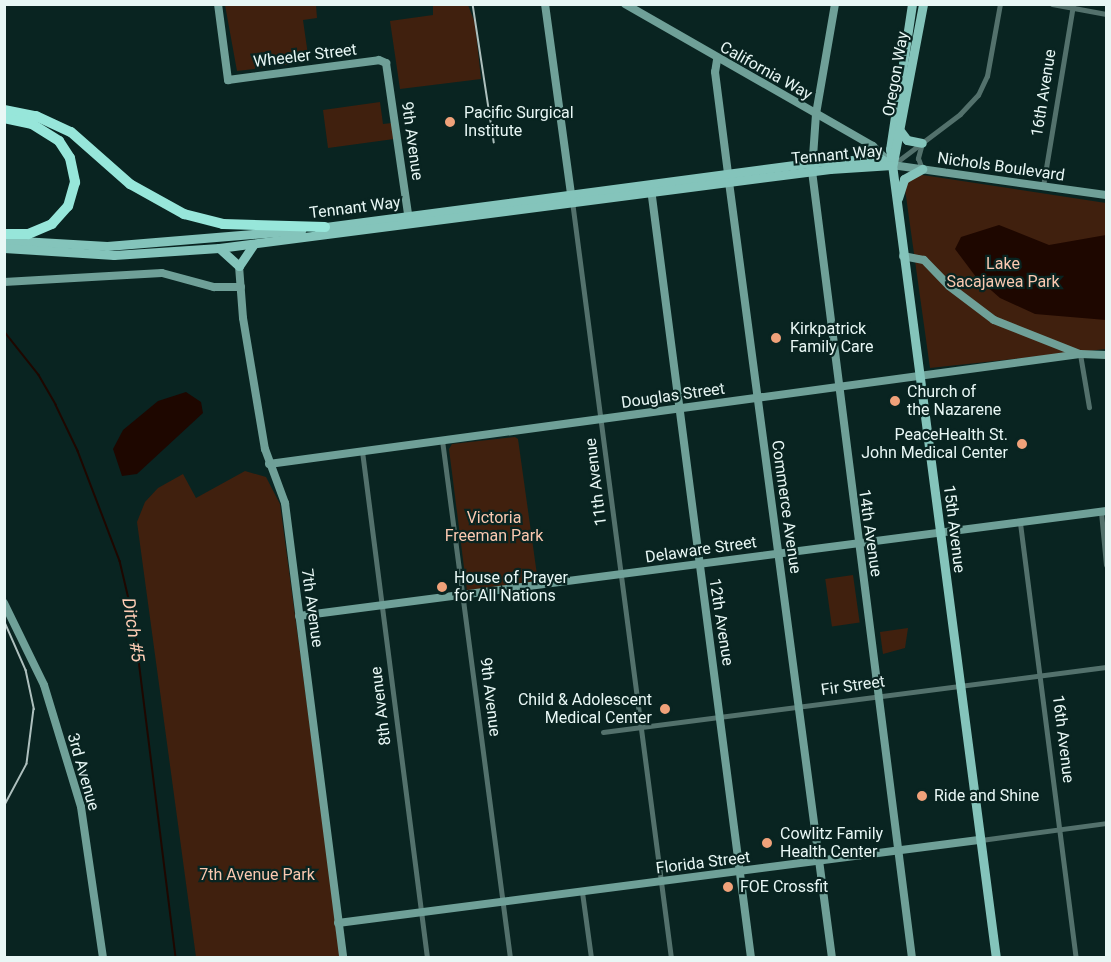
<!DOCTYPE html>
<style>
body{margin:0}
#map{position:relative;width:1111px;height:962px;overflow:hidden;background:#092421;font-family:Roboto,sans-serif}
div>[style]{position:absolute}
[style*='--x']{left:calc(var(--x)*1px);top:calc(var(--y)*1px);width:calc(var(--w)*1px);rotate:calc(var(--a)*1deg)}
.green>*{inset:0;background:#40200e;transform-origin:0 0}
.water>*{inset:0;background:#1e0700}
.stream>*{height:1.5px;margin:-0.75px;padding:0 0.75px;transform-origin:0.75px;border-radius:0.75px;background:#1e0700}
.street>*{height:5px;margin:-2.5px;padding:0 2.5px;transform-origin:2.5px;border-radius:2.5px;background:#53716c}
.secondary>*{height:8px;margin:-4px;padding:0 4px;transform-origin:4px;border-radius:4px;background:#6fa098}
.primary>*{height:9px;margin:-4.5px;padding:0 4.5px;transform-origin:4.5px;border-radius:4.5px;background:#84c4bb}
.highway>*{height:10px;margin:-5px;padding:0 5px;transform-origin:5px;border-radius:5px;background:#97e6da}
.rail>*{height:1.5px;margin:-0.75px;padding:0 0.75px;transform-origin:0.75px;border-radius:0.75px;background:#aec0be}
.dots>*{width:16px;height:16px;translate:-50% -50%;box-sizing:border-box;border:3px solid #092421;border-radius:50%}
span{translate:-50% -50%;white-space:nowrap;text-align:center;line-height:1.15;-webkit-text-stroke:4.5px #092421;paint-order:stroke}
.street-label{font-size:16px;color:#e8f7f5}
.poi-label{font-size:16px;color:#e8f7f5}
.left{translate:0 -50%;text-align:left}
.right{translate:-100% -50%;text-align:right}
.park-label{font-size:16px;color:#fac8b0}
.water-label{font-size:18px;color:#ffcdb5;font-style:italic}
.frame{position:absolute;inset:0;border:6px solid #e8f7f5;pointer-events:none}
</style>
<div id="map">
<div class="green">
<div style="clip-path:polygon(225px 5px,316px 5px,317px 18px,303px 20px,309px 62px,237px 71px)"></div>
<div style="clip-path:polygon(433px 5px,468px 5px,475px 23px,481px 79px,400px 89px,390px 21px,433px 15px)"></div>
<div style="clip-path:polygon(380px 102px,383px 124px,392px 123px,394px 139px,328px 148px,323px 110px)"></div>
<div style="clip-path:polygon(916px 174px,1106px 203px,1106px 349px,930px 368px,905px 189px,910px 175px)"></div>
<div style="clip-path:polygon(515px 437px,518px 439px,538px 582px,467px 591px,449px 449px,452px 444px)"></div>
<div style="clip-path:polygon(245px 471px,266px 477px,280px 504px,341px 957px,196px 957px,137px 522px,145px 502px,158px 488px,183px 474px,196px 498px)"></div>
<div style="left:853px;top:575px;width:48px;height:28px;rotate:82deg"></div>
<div style="clip-path:polygon(908px 628px,905px 648px,883px 654px,880px 632px)"></div>
</div>
<div class="water">
<div style="clip-path:polygon(999px 225px,1049px 245px,1106px 235px,1106px 320px,1035px 314px,1000px 298px,976px 277px,955px 249px,961px 237px)"></div>
<div style="clip-path:polygon(186px 392px,201px 402px,203px 413px,137px 474px,122px 476px,113px 449px,123px 430px,158px 401px)"></div>
</div>
<div class="stream">
<div style="--x:4;--y:331;--w:56;--a:51.5"></div>
<div style="--x:39;--y:375;--w:34;--a:60"></div>
<div style="--x:56;--y:405;--w:51;--a:64.4"></div>
<div style="--x:78;--y:451;--w:118;--a:69.1"></div>
<div style="--x:120;--y:561;--w:61;--a:76.7"></div>
<div style="--x:134;--y:620;--w:341;--a:82.9"></div>
</div>
<div class="street">
<div style="--x:1052;--y:4;--w:55;--a:10.5"></div>
<div style="--x:922;--y:143;--w:16;--a:105"></div>
<div style="--x:918;--y:158;--w:12;--a:70"></div>
<div style="--x:894;--y:164;--w:83;--a:-37.1"></div>
<div style="--x:960;--y:114;--w:26;--a:-47"></div>
<div style="--x:978;--y:95;--w:21;--a:-65"></div>
<div style="--x:987;--y:76;--w:73;--a:-79.8"></div>
<div style="--x:1043;--y:186;--w:184;--a:-80.6"></div>
<div style="--x:572;--y:201;--w:763;--a:82.55"></div>
<div style="--x:1080;--y:354;--w:54;--a:80.4"></div>
<div style="--x:442;--y:440;--w:522;--a:82.52"></div>
<div style="--x:362;--y:451;--w:511;--a:82.69"></div>
<div style="--x:1101;--y:512;--w:53;--a:84.6"></div>
<div style="--x:1020;--y:523;--w:439;--a:82.7"></div>
<div style="--x:603;--y:732;--w:507;--a:-7.36"></div>
<div style="--x:981;--y:840;--w:126;--a:-7.7"></div>
<div style="--x:582;--y:892;--w:67;--a:82.2"></div>
</div>
<div class="secondary">
<div style="--x:218;--y:4;--w:77;--a:82.5"></div>
<div style="--x:228;--y:80;--w:152;--a:-7.5"></div>
<div style="--x:379;--y:60;--w:8;--a:23"></div>
<div style="--x:386;--y:63;--w:159;--a:81.7"></div>
<div style="--x:545;--y:4;--w:193;--a:82.2"></div>
<div style="--x:625;--y:4;--w:286;--a:29.8"></div>
<div style="--x:873;--y:146;--w:27;--a:45"></div>
<div style="--x:892;--y:165;--w:216;--a:8"></div>
<div style="--x:835;--y:4;--w:112;--a:99.8"></div>
<div style="--x:816;--y:114;--w:57;--a:94"></div>
<div style="--x:812;--y:171;--w:793;--a:82.76"></div>
<div style="--x:717;--y:60;--w:12;--a:99"></div>
<div style="--x:715;--y:72;--w:111;--a:82.7"></div>
<div style="--x:729;--y:182;--w:783;--a:82.44"></div>
<div style="--x:651;--y:189;--w:775;--a:82.59"></div>
<div style="--x:903;--y:256;--w:21;--a:11"></div>
<div style="--x:924;--y:260;--w:36;--a:46"></div>
<div style="--x:949;--y:286;--w:56;--a:37.1"></div>
<div style="--x:994;--y:320;--w:92;--a:21.6"></div>
<div style="--x:1080;--y:354;--w:26;--a:2"></div>
<div style="--x:239;--y:266;--w:52;--a:85.6"></div>
<div style="--x:243;--y:318;--w:133;--a:80.5"></div>
<div style="--x:265;--y:449;--w:58;--a:69.7"></div>
<div style="--x:285;--y:503;--w:459;--a:82.7"></div>
<div style="--x:4;--y:282;--w:158;--a:-3.3"></div>
<div style="--x:162;--y:273;--w:54;--a:15.1"></div>
<div style="--x:214;--y:287;--w:27;--a:0"></div>
<div style="--x:269;--y:464;--w:818;--a:-7.72"></div>
<div style="--x:4;--y:603;--w:91;--a:64"></div>
<div style="--x:44;--y:685;--w:127;--a:73.1"></div>
<div style="--x:81;--y:807;--w:153;--a:81.7"></div>
<div style="--x:299;--y:616;--w:814;--a:-7.41"></div>
<div style="--x:338;--y:923;--w:646;--a:-7.38"></div>
</div>
<div class="primary">
<div style="--x:912;--y:4;--w:147;--a:98.6"></div>
<div style="--x:890;--y:149;--w:816;--a:82.54"></div>
<div style="--x:901;--y:132;--w:10;--a:53"></div>
<div style="--x:907;--y:140;--w:15;--a:11"></div>
<div style="--x:893;--y:163;--w:162;--a:-79.3"></div>
<div style="--x:898;--y:198;--w:20;--a:-72"></div>
<div style="--x:904;--y:179;--w:21;--a:-29"></div>
<div style="--x:318;--y:228;--w:511;--a:-7.53"></div>
<div style="--x:825;--y:161;--w:56;--a:-2"></div>
<div style="--x:881;--y:159;--w:13;--a:29"></div>
<div style="--x:4;--y:240;--w:103;--a:3.3"></div>
<div style="--x:107;--y:246;--w:195;--a:-4.7"></div>
<div style="--x:4;--y:248;--w:110;--a:3.6"></div>
<div style="--x:114;--y:255;--w:105;--a:-3.8"></div>
<div style="--x:219;--y:248;--w:616;--a:-7.37"></div>
<div style="--x:830;--y:169;--w:62;--a:-3.7"></div>
<div style="--x:219;--y:248;--w:27;--a:42"></div>
<div style="--x:239;--y:266;--w:25;--a:-56"></div>
</div>
<div class="highway">
<div style="--x:4;--y:110;--w:33;--a:11"></div>
<div style="--x:36;--y:116;--w:38;--a:25"></div>
<div style="--x:71;--y:132;--w:79;--a:41.4"></div>
<div style="--x:130;--y:184;--w:62;--a:29.1"></div>
<div style="--x:184;--y:214;--w:40;--a:14.4"></div>
<div style="--x:223;--y:224;--w:102;--a:1.7"></div>
<div style="--x:4;--y:118;--w:29;--a:12"></div>
<div style="--x:32;--y:124;--w:32;--a:32"></div>
<div style="--x:59;--y:141;--w:20;--a:57"></div>
<div style="--x:70;--y:158;--w:25;--a:78"></div>
<div style="--x:75;--y:182;--w:25;--a:106"></div>
<div style="--x:68;--y:206;--w:24;--a:132"></div>
<div style="--x:52;--y:224;--w:26;--a:157"></div>
<div style="--x:28;--y:234;--w:24;--a:180"></div>
</div>
<div class="rail">
<div style="--x:473;--y:4;--w:140;--a:81.3"></div>
<div style="--x:4;--y:620;--w:55;--a:66.3"></div>
<div style="--x:26;--y:670;--w:40;--a:78"></div>
<div style="--x:34;--y:709;--w:55;--a:97.3"></div>
<div style="--x:27;--y:764;--w:49;--a:118.1"></div>
</div>
<div class="dots">
<div style="left:450px;top:122px;background:#f0a27a"></div>
<div style="left:776px;top:338px;background:#f0a27a"></div>
<div style="left:895px;top:401px;background:#f0a27a"></div>
<div style="left:1022px;top:444px;background:#f0a27a"></div>
<div style="left:442px;top:587px;background:#f0a27a"></div>
<div style="left:665px;top:709px;background:#f0a27a"></div>
<div style="left:922px;top:796px;background:#f0a27a"></div>
<div style="left:767px;top:843px;background:#f0a27a"></div>
<div style="left:728px;top:887px;background:#f0a27a"></div>
</div>
<div class="street-label">
<span style="left:305px;top:56px;rotate:-7deg">Wheeler Street</span>
<span style="left:766px;top:71px;rotate:29deg">California Way</span>
<span style="left:896px;top:74px;rotate:-80deg">Oregon Way</span>
<span style="left:1044px;top:93px;rotate:-81deg">16th Avenue</span>
<span style="left:412px;top:141px;rotate:82deg">9th Avenue</span>
<span style="left:837px;top:155px;rotate:-5deg">Tennant Way</span>
<span style="left:1001px;top:167px;rotate:8deg">Nichols Boulevard</span>
<span style="left:355px;top:208px;rotate:-7deg">Tennant Way</span>
<span style="left:673px;top:396px;rotate:-8deg">Douglas Street</span>
<span style="left:596px;top:482px;rotate:-97deg">11th Avenue</span>
<span style="left:786px;top:507px;rotate:82deg">Commerce Avenue</span>
<span style="left:954px;top:529px;rotate:83deg">15th Avenue</span>
<span style="left:870px;top:533px;rotate:82deg">14th Avenue</span>
<span style="left:701px;top:550px;rotate:-8deg">Delaware Street</span>
<span style="left:312px;top:608px;rotate:82deg">7th Avenue</span>
<span style="left:721px;top:622px;rotate:81deg">12th Avenue</span>
<span style="left:853px;top:686px;rotate:-8deg">Fir Street</span>
<span style="left:490px;top:697px;rotate:83deg">9th Avenue</span>
<span style="left:381px;top:706px;rotate:-97deg">8th Avenue</span>
<span style="left:1063px;top:739px;rotate:83deg">16th Avenue</span>
<span style="left:83px;top:772px;rotate:74deg">3rd Avenue</span>
<span style="left:703px;top:863px;rotate:-7deg">Florida Street</span>
</div>
<div class="poi-label">
<span class="left" style="left:464px;top:122px">Pacific Surgical<br>Institute</span>
<span class="left" style="left:790px;top:338px">Kirkpatrick<br>Family Care</span>
<span class="left" style="left:907px;top:401px">Church of<br>the Nazarene</span>
<span class="right" style="left:1008px;top:444px">PeaceHealth St.<br>John Medical Center</span>
<span class="left" style="left:454px;top:587px">House of Prayer<br>for All Nations</span>
<span class="right" style="left:652px;top:709px">Child &amp; Adolescent<br>Medical Center</span>
<span class="left" style="left:934px;top:796px">Ride and Shine</span>
<span class="left" style="left:780px;top:843px">Cowlitz Family<br>Health Center</span>
<span class="left" style="left:740px;top:887px">FOE Crossfit</span>
</div>
<div class="park-label">
<span style="left:1003px;top:273px">Lake<br>Sacajawea Park</span>
<span style="left:494px;top:527px">Victoria<br>Freeman Park</span>
<span style="left:257px;top:875px">7th Avenue Park</span>
</div>
<div class="water-label">
<span style="left:133px;top:630px;rotate:81deg">Ditch #5</span>
</div>
<div class="frame"></div>
</div>
